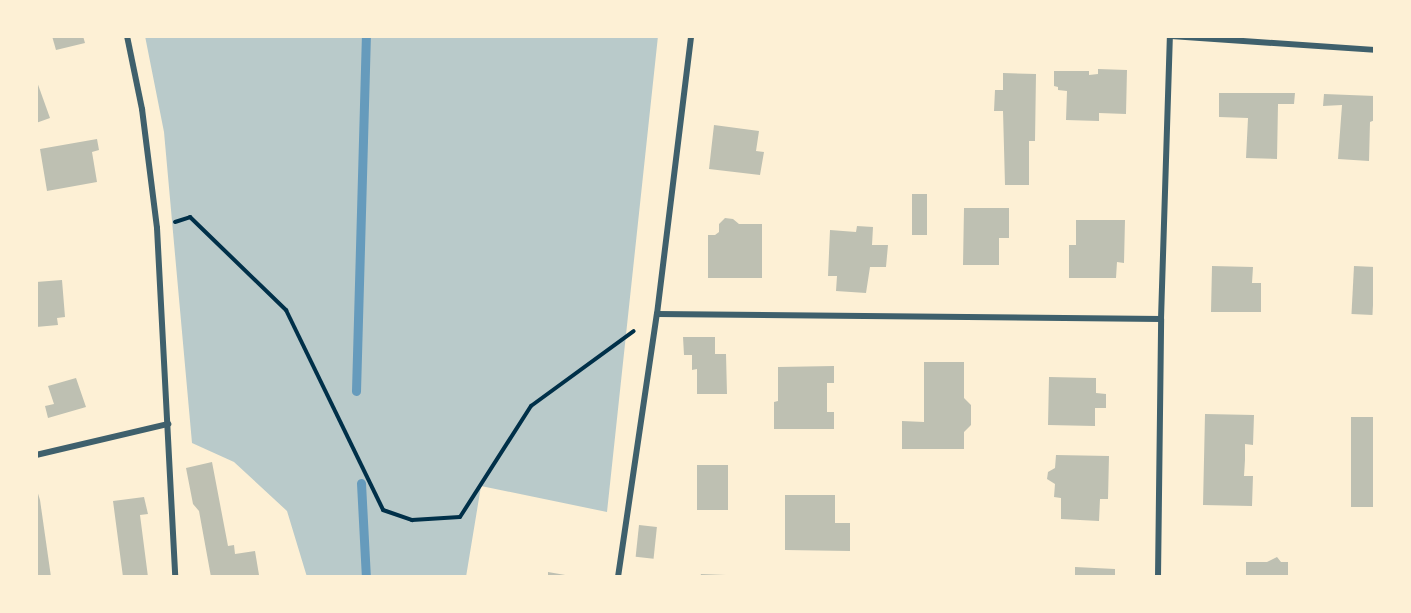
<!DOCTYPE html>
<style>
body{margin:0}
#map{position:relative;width:1411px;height:613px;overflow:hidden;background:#fdf0d5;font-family:"Noto Sans",sans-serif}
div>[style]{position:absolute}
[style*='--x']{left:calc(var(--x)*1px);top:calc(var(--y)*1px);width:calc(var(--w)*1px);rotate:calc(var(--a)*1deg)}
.green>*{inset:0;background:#b9caca}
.stream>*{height:9px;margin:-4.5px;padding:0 4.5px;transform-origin:4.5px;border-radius:4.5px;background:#669bbc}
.building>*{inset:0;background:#bec0b2;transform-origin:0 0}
.path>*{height:4px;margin:-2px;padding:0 2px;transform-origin:2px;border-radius:2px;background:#003049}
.minor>*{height:6px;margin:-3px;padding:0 3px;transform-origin:3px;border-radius:3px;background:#3f606c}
span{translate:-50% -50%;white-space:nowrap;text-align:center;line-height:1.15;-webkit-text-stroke:6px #fdf0d5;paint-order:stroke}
.frame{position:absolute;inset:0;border:38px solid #fdf0d5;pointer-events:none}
</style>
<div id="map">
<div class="green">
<div style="clip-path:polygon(145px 36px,658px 36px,607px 512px,481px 486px,466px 577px,307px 577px,287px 511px,234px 462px,192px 443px,164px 132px)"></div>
</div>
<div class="stream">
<div style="--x:356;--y:391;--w:355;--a:-88.4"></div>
<div style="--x:361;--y:483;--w:94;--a:87"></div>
</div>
<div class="building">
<div style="clip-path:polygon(52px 36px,83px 36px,85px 43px,56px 50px)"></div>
<div style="clip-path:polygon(1098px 69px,1127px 70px,1126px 114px,1099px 113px,1099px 121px,1066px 120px,1067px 91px,1058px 90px,1058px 87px,1054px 86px,1054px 71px,1089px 71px,1089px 75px,1098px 74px)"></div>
<div style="clip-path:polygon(1003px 73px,1036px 74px,1035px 141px,1029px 141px,1029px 185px,1005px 185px,1003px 111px,994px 111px,995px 90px,1003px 90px)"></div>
<div style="clip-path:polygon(36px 79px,50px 118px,36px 123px)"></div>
<div style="clip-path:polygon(1219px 93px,1295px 93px,1294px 104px,1278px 104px,1277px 159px,1246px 158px,1248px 118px,1219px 117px)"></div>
<div style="clip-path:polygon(1324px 94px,1375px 96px,1375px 120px,1370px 122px,1369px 161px,1338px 159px,1342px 105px,1323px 106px)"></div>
<div style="clip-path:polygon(714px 125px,759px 131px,756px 151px,764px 152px,760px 175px,709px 169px)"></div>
<div style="clip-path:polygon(97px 139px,99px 150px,92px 152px,97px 182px,47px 191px,40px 149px)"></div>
<div style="left:912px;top:194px;width:15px;height:41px"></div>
<div style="clip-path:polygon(964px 208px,1009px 208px,1009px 238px,999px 238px,999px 265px,963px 265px)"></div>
<div style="clip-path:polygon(725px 218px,733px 219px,739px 224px,762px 224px,762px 278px,708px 278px,708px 235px,715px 235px,719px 232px,719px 224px)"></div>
<div style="clip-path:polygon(1076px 220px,1125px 220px,1124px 263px,1117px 262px,1116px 278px,1069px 278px,1069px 245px,1076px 245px)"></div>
<div style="clip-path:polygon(857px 226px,873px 227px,872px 245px,888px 245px,886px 267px,870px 267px,866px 293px,836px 291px,837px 276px,828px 276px,830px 230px,856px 232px)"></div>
<div style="clip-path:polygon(1212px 266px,1253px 267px,1252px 283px,1261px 283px,1261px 312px,1211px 312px)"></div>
<div style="left:1354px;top:266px;width:21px;height:48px;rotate:3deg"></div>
<div style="clip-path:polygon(62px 280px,65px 317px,57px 318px,58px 325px,36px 327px,36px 282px)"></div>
<div style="clip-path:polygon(683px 337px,715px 337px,715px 354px,726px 354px,727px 394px,697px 394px,697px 369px,692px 370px,692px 355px,684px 355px)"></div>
<div style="clip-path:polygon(924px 362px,964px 362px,964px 398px,971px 405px,971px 425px,964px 432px,964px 449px,902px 449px,902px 421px,924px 422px)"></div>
<div style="clip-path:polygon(834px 366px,834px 383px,827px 383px,827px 412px,834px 412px,834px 429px,774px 429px,774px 402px,778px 401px,778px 367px)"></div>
<div style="clip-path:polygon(1049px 377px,1096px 378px,1096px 393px,1106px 394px,1106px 408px,1095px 408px,1095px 426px,1048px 425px)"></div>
<div style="clip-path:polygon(76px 378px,86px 407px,48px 418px,45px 406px,54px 404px,48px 386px)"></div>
<div style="clip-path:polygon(1205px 414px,1254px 415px,1253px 445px,1245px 444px,1245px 460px,1244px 476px,1253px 476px,1252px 506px,1203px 505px)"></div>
<div style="left:1351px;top:417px;width:24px;height:90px"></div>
<div style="clip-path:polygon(1056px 455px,1109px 456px,1108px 499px,1100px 499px,1099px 521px,1061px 519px,1061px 498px,1054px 497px,1055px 484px,1047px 479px,1048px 472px,1055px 468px)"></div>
<div style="clip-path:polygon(212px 462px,228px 546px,234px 545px,235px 554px,255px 551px,259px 575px,211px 577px,199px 511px,193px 504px,186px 468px)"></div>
<div style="left:697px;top:465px;width:31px;height:45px"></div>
<div style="clip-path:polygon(36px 487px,40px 500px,51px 577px,36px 577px)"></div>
<div style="clip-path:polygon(785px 495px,835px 495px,835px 523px,850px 523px,850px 551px,785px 550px)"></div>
<div style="clip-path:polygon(144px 497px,148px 514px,140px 515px,148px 577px,123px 577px,113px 501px)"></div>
<div style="left:639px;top:525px;width:18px;height:32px;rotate:6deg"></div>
<div style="clip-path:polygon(1277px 557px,1281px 562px,1288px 562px,1288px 577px,1246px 577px,1246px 562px,1267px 562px)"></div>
<div style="clip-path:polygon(1075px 567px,1115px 569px,1115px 577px,1075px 577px)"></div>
<div style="clip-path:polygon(548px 572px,571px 576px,571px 577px,548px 577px)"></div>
<div style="clip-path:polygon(701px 574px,726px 575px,726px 577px,700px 577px)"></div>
</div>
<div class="path">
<div style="--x:175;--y:222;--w:16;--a:-18"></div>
<div style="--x:190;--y:217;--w:134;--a:44.1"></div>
<div style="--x:286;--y:310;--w:222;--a:64.1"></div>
<div style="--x:383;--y:510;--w:31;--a:19"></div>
<div style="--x:412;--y:520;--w:48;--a:-3.6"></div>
<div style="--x:460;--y:517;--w:132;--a:-57.4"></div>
<div style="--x:531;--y:406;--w:127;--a:-36.1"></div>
</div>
<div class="minor">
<div style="--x:127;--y:36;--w:75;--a:78.4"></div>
<div style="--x:142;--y:109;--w:120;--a:82.8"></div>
<div style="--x:157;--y:228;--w:349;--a:87"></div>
<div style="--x:1171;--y:36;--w:204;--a:3.9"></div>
<div style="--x:657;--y:314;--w:504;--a:0.57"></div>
<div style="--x:36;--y:455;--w:136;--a:-13.2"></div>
<div style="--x:618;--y:577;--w:266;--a:-81.6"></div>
<div style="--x:657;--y:314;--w:280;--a:-83"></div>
<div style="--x:1158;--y:577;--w:258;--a:-89.3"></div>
<div style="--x:1161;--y:319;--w:283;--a:-88.2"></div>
</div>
<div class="frame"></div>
</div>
